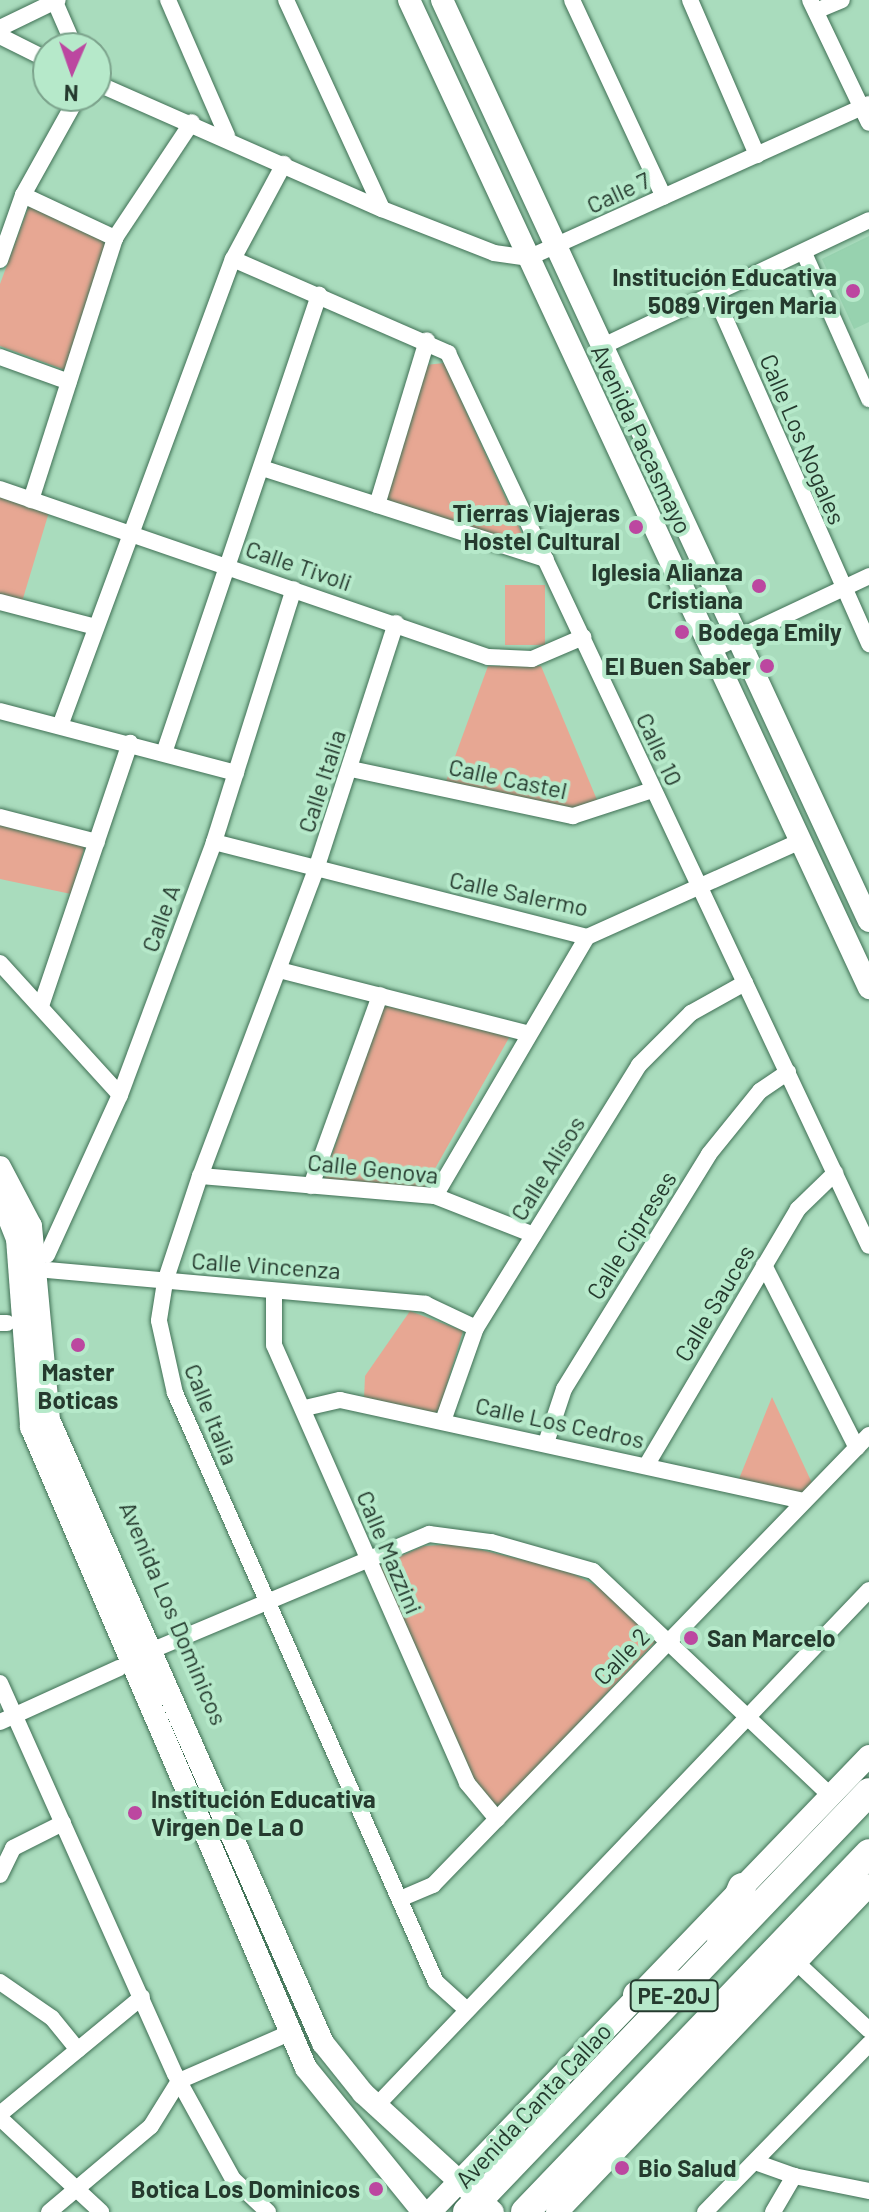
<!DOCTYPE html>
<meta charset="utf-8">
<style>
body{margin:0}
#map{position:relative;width:869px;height:2212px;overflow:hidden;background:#a9dcbd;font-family:Barlow,sans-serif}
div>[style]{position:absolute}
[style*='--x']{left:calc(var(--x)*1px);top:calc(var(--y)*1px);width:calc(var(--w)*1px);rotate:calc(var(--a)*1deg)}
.built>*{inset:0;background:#97d2af}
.green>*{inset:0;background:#e7a793;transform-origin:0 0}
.roads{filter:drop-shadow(0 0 2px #407055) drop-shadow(0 0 2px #407055)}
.street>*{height:16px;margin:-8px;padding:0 8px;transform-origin:8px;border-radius:8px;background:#fff}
.secondary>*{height:22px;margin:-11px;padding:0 11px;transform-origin:11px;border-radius:11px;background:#fff}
.highway>*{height:28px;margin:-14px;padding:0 14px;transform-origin:14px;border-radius:14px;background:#fff}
.dots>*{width:22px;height:22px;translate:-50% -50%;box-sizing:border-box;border:4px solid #b6e9ca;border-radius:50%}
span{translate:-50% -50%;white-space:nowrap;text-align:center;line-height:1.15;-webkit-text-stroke:8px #b6e9ca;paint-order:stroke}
.shield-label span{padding:2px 6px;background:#b6e9ca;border:2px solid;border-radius:6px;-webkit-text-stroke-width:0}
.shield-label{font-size:22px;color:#253a2e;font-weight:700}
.street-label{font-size:24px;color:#253a2e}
.poi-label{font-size:24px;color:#253a2e;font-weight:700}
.right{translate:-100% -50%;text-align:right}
.left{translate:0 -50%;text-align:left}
.north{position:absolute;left:32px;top:32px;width:80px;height:80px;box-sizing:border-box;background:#b6e9ca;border:2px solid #7ca38c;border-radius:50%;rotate:182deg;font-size:22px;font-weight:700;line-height:32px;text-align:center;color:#253a2e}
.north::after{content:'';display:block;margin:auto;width:28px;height:36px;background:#bc47a0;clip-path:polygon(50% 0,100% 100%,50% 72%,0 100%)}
</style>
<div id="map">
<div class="built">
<div style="clip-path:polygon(869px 236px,869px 322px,854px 329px,822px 259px)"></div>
</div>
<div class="green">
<div style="clip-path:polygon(30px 203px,111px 238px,65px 370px,0 346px,0 284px)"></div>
<div style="clip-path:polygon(444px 363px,528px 547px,385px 502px,426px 365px)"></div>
<div style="clip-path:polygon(0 496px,49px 512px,21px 605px,0 600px)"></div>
<div style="left:505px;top:585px;width:40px;height:60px"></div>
<div style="clip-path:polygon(488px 666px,541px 666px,600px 807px,567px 811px,445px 784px)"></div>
<div style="clip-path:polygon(0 824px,85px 846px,71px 894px,0 879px)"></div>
<div style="clip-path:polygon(382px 1005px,510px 1036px,424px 1188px,324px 1179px)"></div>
<div style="clip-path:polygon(410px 1311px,463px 1331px,438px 1414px,364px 1399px,365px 1376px)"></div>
<div style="clip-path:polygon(772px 1397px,812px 1483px,804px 1495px,739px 1479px)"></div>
<div style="clip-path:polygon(456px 1544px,566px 1570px,601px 1588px,656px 1641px,496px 1810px,479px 1792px,377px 1566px,424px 1546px)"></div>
</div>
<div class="roads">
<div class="street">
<div style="--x:168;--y:0;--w:148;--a:66.5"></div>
<div style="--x:286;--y:0;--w:230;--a:65.3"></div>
<div style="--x:572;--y:0;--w:217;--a:65"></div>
<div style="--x:690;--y:0;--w:169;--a:66.6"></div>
<div style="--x:810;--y:0;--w:136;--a:64.4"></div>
<div style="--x:55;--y:2;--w:50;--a:66.5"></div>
<div style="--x:816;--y:11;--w:28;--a:-23"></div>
<div style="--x:0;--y:28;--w:64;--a:-25.8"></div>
<div style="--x:0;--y:36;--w:54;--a:26.6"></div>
<div style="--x:96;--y:83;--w:313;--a:23.8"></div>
<div style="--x:382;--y:209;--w:120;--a:21.4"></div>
<div style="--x:494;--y:253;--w:34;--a:8"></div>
<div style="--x:528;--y:258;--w:374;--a:-24.3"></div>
<div style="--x:23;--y:195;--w:102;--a:25.1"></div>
<div style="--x:804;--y:253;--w:160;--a:66"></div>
<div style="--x:233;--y:259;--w:235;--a:23.6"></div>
<div style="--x:448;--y:353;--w:987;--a:64.76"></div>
<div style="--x:0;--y:260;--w:69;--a:-70.5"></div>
<div style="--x:23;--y:195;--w:113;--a:-60.9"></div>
<div style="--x:715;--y:296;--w:381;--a:66.1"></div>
<div style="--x:603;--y:346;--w:294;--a:-25.3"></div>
<div style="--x:0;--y:357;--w:73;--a:19.9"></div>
<div style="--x:262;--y:468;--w:298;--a:17.8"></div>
<div style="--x:0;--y:489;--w:516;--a:19"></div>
<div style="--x:488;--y:657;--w:44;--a:2.6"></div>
<div style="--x:532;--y:659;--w:56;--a:-23.3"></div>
<div style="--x:31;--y:500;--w:275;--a:-72.2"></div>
<div style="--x:115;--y:238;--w:139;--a:-56.4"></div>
<div style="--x:377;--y:505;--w:172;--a:-73.1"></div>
<div style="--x:0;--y:602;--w:99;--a:14.6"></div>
<div style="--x:396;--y:623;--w:262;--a:108"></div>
<div style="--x:315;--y:872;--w:325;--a:110.7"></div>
<div style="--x:200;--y:1176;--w:112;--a:108.3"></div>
<div style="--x:165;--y:1282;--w:39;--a:99"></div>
<div style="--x:159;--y:1321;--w:74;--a:77.5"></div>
<div style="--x:175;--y:1393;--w:644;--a:66.1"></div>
<div style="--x:436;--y:1982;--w:42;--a:42.1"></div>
<div style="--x:712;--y:650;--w:174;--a:-25.2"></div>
<div style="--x:0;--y:711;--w:244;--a:14.7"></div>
<div style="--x:60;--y:726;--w:498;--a:-69.7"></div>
<div style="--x:233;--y:259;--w:108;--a:-61.8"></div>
<div style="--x:164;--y:753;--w:484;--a:-71.3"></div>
<div style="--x:351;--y:769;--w:227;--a:12"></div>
<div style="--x:573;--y:816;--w:83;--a:-18.2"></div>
<div style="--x:0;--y:817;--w:100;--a:14.5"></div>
<div style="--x:214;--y:842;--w:385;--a:14.3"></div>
<div style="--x:587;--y:937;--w:235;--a:-24.2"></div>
<div style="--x:0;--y:963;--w:178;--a:47.7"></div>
<div style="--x:279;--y:970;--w:256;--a:14.3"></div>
<div style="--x:41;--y:1006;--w:278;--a:-71.3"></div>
<div style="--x:200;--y:1176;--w:236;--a:4.9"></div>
<div style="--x:435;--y:1196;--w:106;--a:21.5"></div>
<div style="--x:311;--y:1186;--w:203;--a:-70.1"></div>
<div style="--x:435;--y:1196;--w:300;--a:-59.6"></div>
<div style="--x:47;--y:1255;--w:176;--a:-65.5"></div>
<div style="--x:120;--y:1095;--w:270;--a:-69.6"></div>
<div style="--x:214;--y:842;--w:265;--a:-72.5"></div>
<div style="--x:764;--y:1265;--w:205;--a:63.1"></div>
<div style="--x:47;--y:1270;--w:380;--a:5.1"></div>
<div style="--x:425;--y:1304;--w:56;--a:25.2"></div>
<div style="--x:274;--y:1291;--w:54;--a:90"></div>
<div style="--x:274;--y:1345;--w:479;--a:66.2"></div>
<div style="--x:467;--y:1783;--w:47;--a:50.2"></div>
<div style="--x:0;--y:1323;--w:7;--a:0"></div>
<div style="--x:305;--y:1408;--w:36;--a:-13"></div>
<div style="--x:340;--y:1400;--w:475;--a:12.3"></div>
<div style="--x:443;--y:1421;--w:99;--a:-70.5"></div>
<div style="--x:476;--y:1328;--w:309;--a:-58.2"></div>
<div style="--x:639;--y:1065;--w:74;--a:-45"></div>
<div style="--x:691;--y:1013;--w:62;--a:-29.1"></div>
<div style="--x:546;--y:1443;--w:57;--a:-71.6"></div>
<div style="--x:564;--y:1389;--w:276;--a:-58.3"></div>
<div style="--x:709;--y:1154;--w:81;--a:-51"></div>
<div style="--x:760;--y:1091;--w:34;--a:-34"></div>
<div style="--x:646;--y:1466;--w:299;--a:-59.4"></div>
<div style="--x:798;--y:1209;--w:52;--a:-44.2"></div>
<div style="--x:160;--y:1647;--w:292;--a:-22.8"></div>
<div style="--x:429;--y:1534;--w:63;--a:7.4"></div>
<div style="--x:491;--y:1542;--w:106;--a:15.9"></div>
<div style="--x:593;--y:1571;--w:328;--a:43.4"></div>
<div style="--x:0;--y:1683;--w:428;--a:65.9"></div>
<div style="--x:175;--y:2074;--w:120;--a:61.1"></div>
<div style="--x:233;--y:2179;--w:48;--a:43.3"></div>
<div style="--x:0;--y:1722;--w:131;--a:-24.4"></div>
<div style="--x:0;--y:1875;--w:30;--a:-64"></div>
<div style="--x:13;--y:1848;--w:56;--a:-26.6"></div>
<div style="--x:400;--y:1899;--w:36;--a:-23"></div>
<div style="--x:433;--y:1885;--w:627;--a:-45.91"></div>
<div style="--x:795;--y:1961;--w:101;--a:43"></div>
<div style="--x:0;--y:1982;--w:63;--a:34.7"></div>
<div style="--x:52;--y:2018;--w:41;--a:50.9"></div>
<div style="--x:378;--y:2104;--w:711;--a:-46.31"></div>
<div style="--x:0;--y:2114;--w:184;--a:-39.5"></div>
<div style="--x:0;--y:2118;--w:138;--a:42.9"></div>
<div style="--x:755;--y:2162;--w:41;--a:19.7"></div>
<div style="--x:49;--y:2212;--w:133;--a:-40.1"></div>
<div style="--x:151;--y:2126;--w:53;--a:-58.1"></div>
<div style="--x:179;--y:2081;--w:110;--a:-23.5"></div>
<div style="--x:705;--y:2212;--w:235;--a:-45.7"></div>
<div style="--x:773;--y:2212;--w:42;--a:-59.7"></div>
<div style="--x:794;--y:2176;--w:76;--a:11.3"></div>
</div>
<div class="secondary">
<div style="--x:409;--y:0;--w:1090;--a:65.03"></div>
<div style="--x:442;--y:0;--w:1015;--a:65.13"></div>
<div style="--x:0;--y:1167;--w:67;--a:62.3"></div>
<div style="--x:31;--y:1226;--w:195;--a:84.7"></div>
<div style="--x:49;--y:1420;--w:681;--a:66.26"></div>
<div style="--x:323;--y:2043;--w:64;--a:51.3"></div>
<div style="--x:363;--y:2093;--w:176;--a:42.5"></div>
<div style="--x:0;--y:1196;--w:46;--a:68.4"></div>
<div style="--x:17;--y:1239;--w:189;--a:85.7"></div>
<div style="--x:31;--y:1427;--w:697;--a:66.78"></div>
<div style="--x:306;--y:2068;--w:186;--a:50.9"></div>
<div style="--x:430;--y:2212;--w:633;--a:-46.09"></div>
<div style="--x:557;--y:2212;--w:452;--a:-46.3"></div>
</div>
<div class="highway">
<div style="--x:721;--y:1938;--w:55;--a:-67.6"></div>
<div style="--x:637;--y:1995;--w:50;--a:-13.8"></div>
<div style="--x:467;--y:2212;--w:581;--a:-46.25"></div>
<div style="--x:525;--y:2212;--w:497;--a:-46.2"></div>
</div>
</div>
<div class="dots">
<div style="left:853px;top:291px;background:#bc47a0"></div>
<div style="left:636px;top:527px;background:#bc47a0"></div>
<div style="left:759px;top:586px;background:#bc47a0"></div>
<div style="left:682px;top:632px;background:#bc47a0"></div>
<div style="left:767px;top:666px;background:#bc47a0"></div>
<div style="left:78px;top:1345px;background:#bc47a0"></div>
<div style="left:691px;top:1638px;background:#bc47a0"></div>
<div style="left:135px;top:1813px;background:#bc47a0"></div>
<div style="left:622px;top:2168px;background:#bc47a0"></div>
<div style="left:376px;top:2189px;background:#bc47a0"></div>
</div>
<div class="shield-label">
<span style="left:674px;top:1996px">PE-20J</span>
</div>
<div class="street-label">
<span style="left:618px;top:192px;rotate:-25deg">Calle 7</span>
<span style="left:642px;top:439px;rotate:65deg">Avenida Pacasmayo</span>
<span style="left:803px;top:439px;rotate:67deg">Calle Los Nogales</span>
<span style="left:299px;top:565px;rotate:19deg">Calle Tivoli</span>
<span style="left:660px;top:749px;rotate:65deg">Calle 10</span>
<span style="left:508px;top:778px;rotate:12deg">Calle Castel</span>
<span style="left:321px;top:781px;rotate:-72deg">Calle Italia</span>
<span style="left:519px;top:893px;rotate:12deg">Calle Salermo</span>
<span style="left:160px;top:918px;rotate:-70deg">Calle A</span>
<span style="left:373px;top:1168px;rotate:6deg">Calle Genova</span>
<span style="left:547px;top:1168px;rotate:-58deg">Calle Alisos</span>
<span style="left:631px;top:1235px;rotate:-58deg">Calle Cipreses</span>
<span style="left:266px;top:1265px;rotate:4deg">Calle Vincenza</span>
<span style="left:714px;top:1303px;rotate:-59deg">Calle Sauces</span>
<span style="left:212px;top:1414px;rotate:68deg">Calle Italia</span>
<span style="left:560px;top:1422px;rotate:12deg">Calle Los Cedros</span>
<span style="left:390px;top:1552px;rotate:67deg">Calle Mazzini</span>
<span style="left:174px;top:1613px;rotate:67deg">Avenida Los Dominicos</span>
<span style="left:621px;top:1656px;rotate:-46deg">Calle 2</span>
<span style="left:533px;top:2105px;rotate:-47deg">Avenida Canta Callao</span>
</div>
<div class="poi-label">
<span class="right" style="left:837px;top:291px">Institución Educativa<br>5089 Virgen Maria</span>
<span class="right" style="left:620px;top:527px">Tierras Viajeras<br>Hostel Cultural</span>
<span class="right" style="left:743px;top:586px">Iglesia Alianza<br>Cristiana</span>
<span class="left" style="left:698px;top:632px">Bodega Emily</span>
<span class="right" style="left:751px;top:666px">El Buen Saber</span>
<span style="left:78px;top:1386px">Master<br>Boticas</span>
<span class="left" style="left:707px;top:1638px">San Marcelo</span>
<span class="left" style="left:151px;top:1813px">Institución Educativa<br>Virgen De La O</span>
<span class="left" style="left:638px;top:2168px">Bio Salud</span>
<span class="right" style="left:360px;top:2189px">Botica Los Dominicos</span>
</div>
<div class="north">N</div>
</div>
